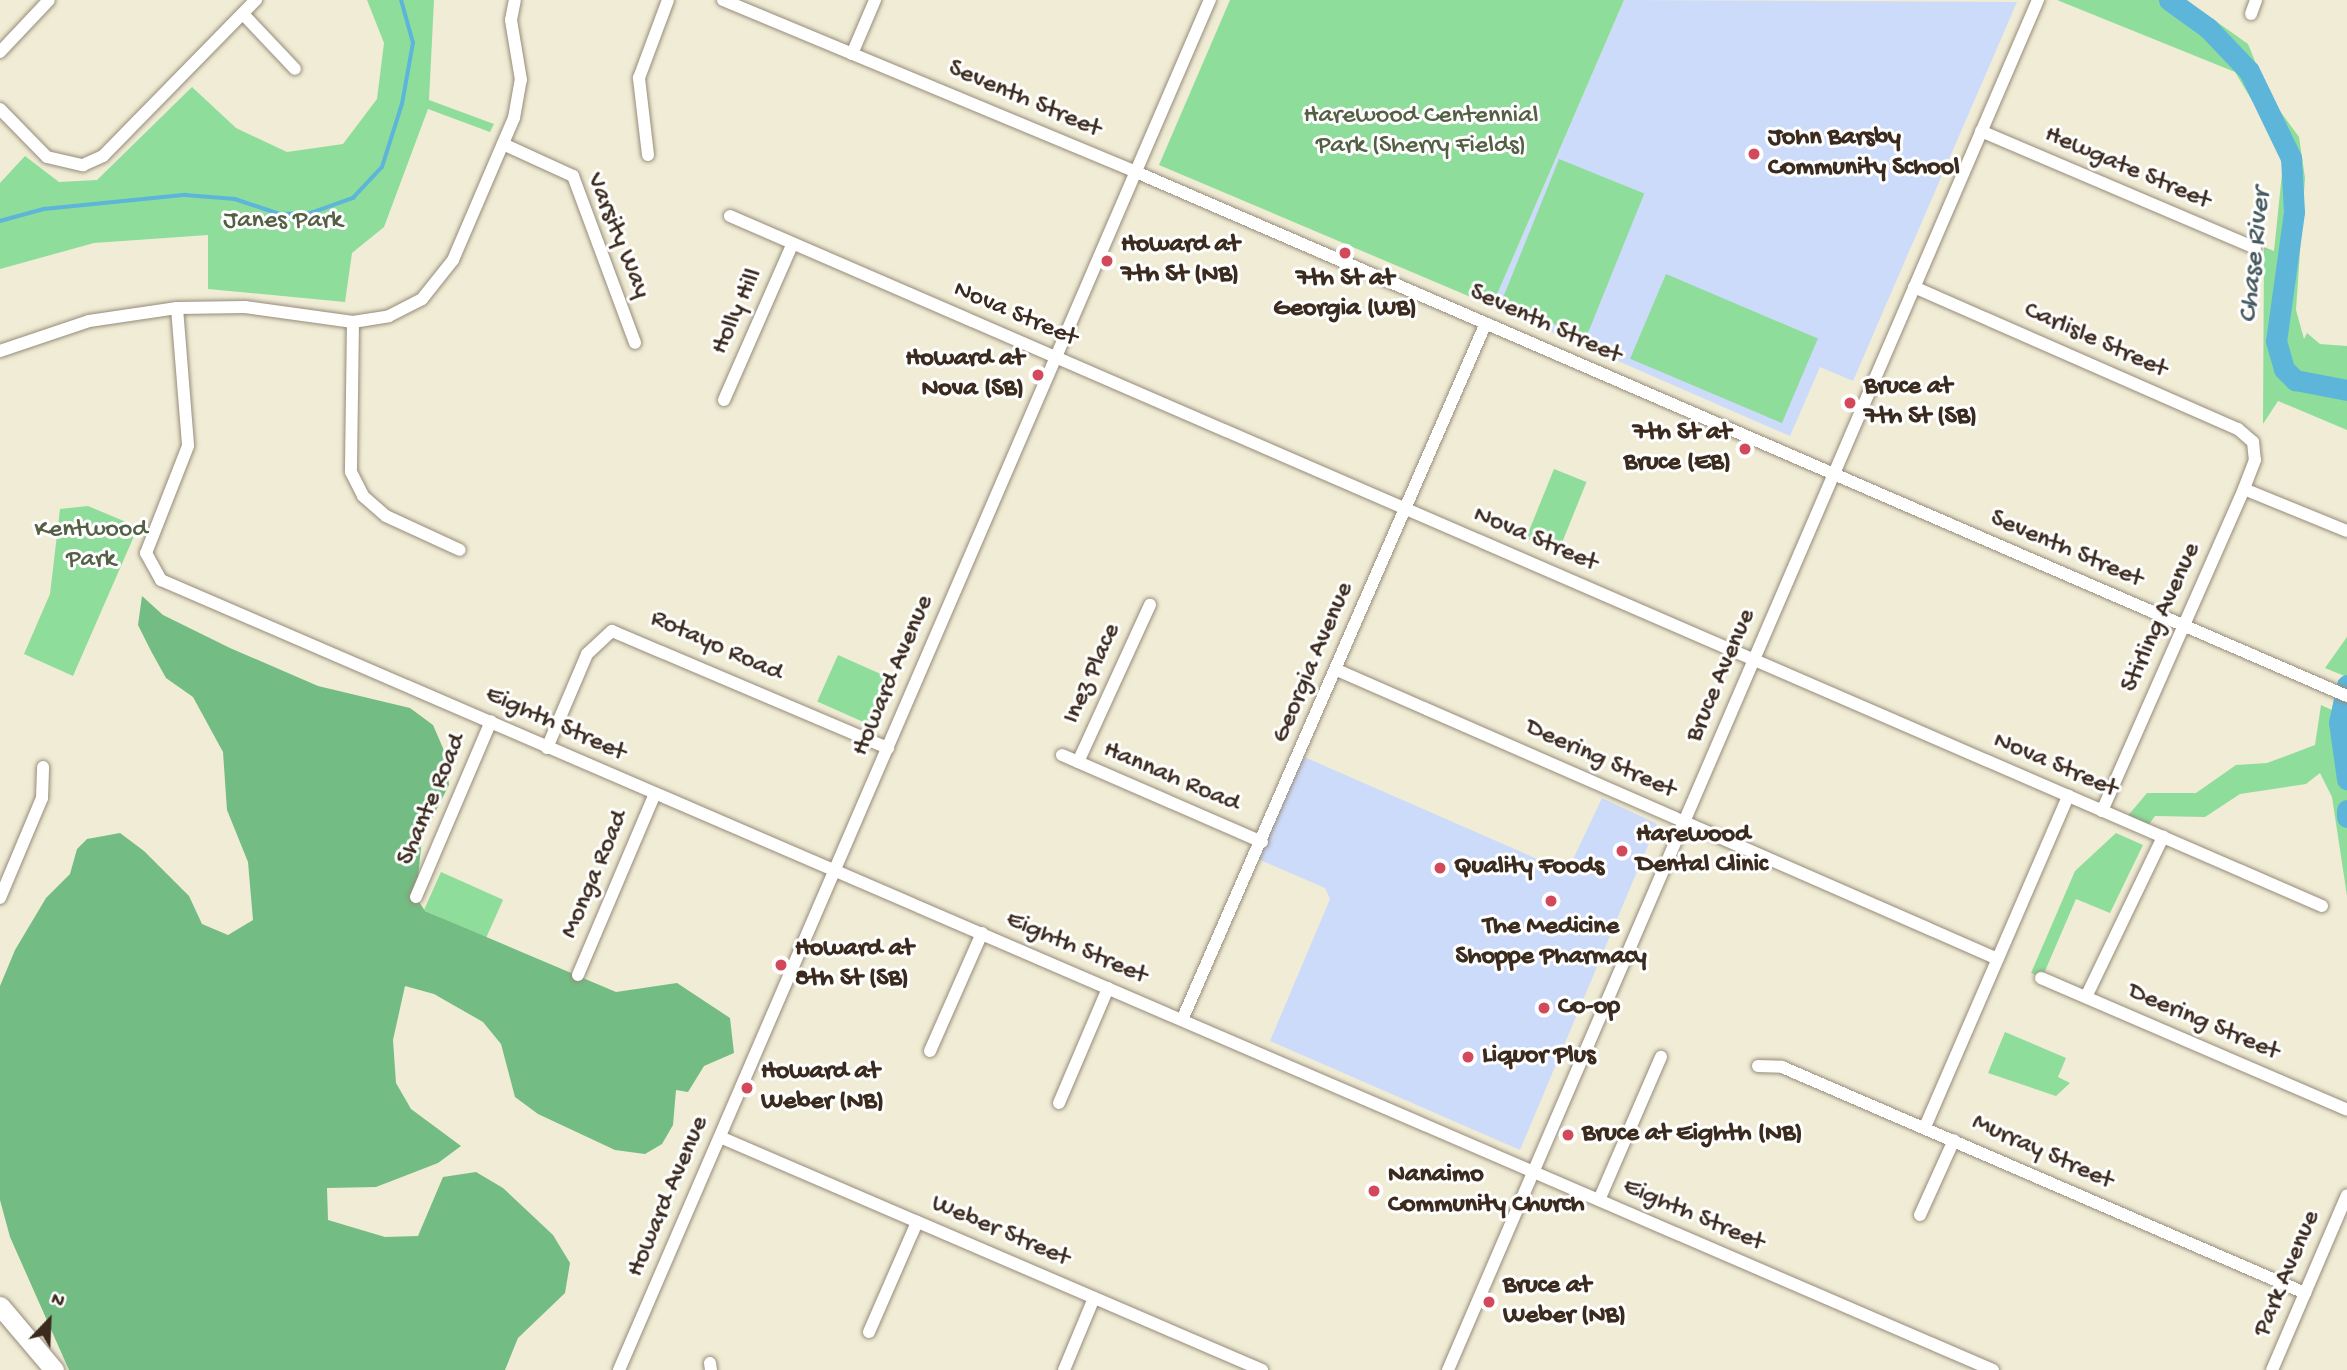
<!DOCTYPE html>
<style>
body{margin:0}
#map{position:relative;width:2347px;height:1370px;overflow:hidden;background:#f0ecd5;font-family:"Gochi Hand",sans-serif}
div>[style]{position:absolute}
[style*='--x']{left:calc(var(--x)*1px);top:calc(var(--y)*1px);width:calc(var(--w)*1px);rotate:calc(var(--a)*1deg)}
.built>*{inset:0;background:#cddbfa}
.green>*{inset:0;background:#8fdd9b;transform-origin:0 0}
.forest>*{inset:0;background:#73bc83}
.stream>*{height:3.5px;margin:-1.75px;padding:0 1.75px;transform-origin:1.75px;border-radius:1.75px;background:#5db5da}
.river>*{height:21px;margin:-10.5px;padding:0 10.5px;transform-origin:10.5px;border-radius:10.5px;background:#5db5da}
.roads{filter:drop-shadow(0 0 2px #968b7a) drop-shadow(0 0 2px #968b7a)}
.minor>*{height:12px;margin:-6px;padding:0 6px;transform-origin:6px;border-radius:6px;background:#fff}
.highway>*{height:19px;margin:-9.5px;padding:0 9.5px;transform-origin:9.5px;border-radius:9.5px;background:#fff}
.dots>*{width:19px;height:19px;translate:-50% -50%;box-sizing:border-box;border:4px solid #fff;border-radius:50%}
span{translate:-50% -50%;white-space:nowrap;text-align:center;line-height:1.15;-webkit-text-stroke:6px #fff;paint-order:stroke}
.street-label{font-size:26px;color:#3b2a1e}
.park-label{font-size:26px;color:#546044}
.poi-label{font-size:26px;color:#3b2a1e;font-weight:700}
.left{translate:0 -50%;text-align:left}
.right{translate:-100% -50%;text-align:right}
.water-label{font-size:28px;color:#475b60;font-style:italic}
.north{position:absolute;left:14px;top:1286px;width:70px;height:70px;-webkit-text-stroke:5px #fff;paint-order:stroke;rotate:23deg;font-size:19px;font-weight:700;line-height:28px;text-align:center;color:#3b2a1e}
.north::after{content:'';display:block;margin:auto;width:24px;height:32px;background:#3b2a1e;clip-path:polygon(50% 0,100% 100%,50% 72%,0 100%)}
</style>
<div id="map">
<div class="built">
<div style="clip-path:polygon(1624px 0,2017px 2px,1853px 381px,1820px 367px,1790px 436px,1492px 306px)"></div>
<div style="clip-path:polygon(1302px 756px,1567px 872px,1602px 798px,1657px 824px,1520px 1150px,1270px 1041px,1330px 899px,1325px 888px,1258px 859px)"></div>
</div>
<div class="green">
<div style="clip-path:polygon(367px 0,434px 0,429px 100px,494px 124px,490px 132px,428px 109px,384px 227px,352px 253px,345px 302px,208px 289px,208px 235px,94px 243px,0 269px,0 183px,25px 156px,59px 182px,97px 180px,192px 87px,236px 128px,287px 152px,343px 144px,377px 99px,384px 43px)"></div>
<div style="clip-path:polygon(1230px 0,1624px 0,1492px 306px,1159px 165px)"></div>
<div style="clip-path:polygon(2057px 0,2186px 0,2248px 44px,2269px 96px,2299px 137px,2305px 178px,2296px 310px,2304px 339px,2307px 333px,2320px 344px,2347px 346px,2347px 430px,2278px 401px,2263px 424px,2264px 247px,2274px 251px,2284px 154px,2235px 72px)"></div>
<div style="left:1559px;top:159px;width:92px;height:155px;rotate:22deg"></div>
<div style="left:1666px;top:274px;width:165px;height:92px;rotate:23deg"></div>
<div style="left:1554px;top:469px;width:35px;height:75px;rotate:22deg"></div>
<div style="clip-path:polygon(88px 506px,138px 527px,73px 676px,24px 654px,50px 594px,60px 509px)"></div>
<div style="clip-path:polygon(2347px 637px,2347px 677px,2325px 668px)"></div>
<div style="left:838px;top:655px;width:64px;height:51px;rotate:24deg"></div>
<div style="clip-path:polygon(2321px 705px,2347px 717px,2347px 896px,2332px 797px,2320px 773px,2306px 784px,2240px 794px,2205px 817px,2155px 816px,2147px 827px,2126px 818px,2147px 793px,2196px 793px,2236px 765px,2267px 763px,2315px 745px)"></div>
<div style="clip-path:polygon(2116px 833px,2143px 845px,2110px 913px,2076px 899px,2042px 978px,2031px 973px,2075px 871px)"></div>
<div style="left:441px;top:872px;width:68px;height:42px;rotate:24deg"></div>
<div style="clip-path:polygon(2005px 1032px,2066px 1058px,2058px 1077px,2070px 1083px,2056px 1096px,1988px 1073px)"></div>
</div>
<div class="forest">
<div style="clip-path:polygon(142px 596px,163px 615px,230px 648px,318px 686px,410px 708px,433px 725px,446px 755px,449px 785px,422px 838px,416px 897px,425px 911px,616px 992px,677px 983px,730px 1018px,734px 1053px,704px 1066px,688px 1092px,676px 1090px,673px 1125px,662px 1144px,645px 1154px,615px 1150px,538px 1114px,515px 1097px,501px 1044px,483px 1022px,434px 994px,405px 986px,393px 1040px,396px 1083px,411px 1109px,461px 1146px,438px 1163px,376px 1187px,327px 1188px,328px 1220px,385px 1237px,418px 1236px,443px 1177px,476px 1172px,503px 1188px,553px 1235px,570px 1263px,565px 1293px,518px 1338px,505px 1370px,69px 1370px,10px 1237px,0 1200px,0 986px,15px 950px,46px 898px,70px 874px,77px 849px,87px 839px,120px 833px,144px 851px,189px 896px,202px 924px,228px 935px,253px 920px,248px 862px,227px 810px,223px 752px,193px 697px,166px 678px,151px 651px,138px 625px)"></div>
</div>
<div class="stream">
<div style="--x:0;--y:221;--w:46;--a:-15.3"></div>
<div style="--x:44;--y:209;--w:142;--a:-5.7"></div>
<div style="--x:185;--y:195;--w:50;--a:4.6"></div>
<div style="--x:235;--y:199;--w:47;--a:18.4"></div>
<div style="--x:280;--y:214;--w:31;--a:-2"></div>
<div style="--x:311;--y:213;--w:45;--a:-19.7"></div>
<div style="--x:353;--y:198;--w:42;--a:-46.9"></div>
<div style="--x:382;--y:167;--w:66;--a:-72.4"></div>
<div style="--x:402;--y:104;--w:62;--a:-79.8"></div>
<div style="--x:413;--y:43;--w:45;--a:-105.6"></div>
</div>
<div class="river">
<div style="--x:2169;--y:0;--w:48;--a:35.7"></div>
<div style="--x:2208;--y:28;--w:59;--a:46.4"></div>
<div style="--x:2249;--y:71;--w:97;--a:64.2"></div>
<div style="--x:2291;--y:158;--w:54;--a:86.8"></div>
<div style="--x:2294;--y:212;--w:130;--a:97.9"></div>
<div style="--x:2276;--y:341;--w:29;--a:74"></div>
<div style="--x:2284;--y:369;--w:16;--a:45"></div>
<div style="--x:2295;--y:380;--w:53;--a:10.9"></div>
<div style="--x:2347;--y:685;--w:38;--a:102"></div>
<div style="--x:2339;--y:722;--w:58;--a:82"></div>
<div style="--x:2347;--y:810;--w:7;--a:90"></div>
</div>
<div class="roads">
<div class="minor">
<div style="--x:723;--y:0;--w:447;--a:22.6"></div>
<div style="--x:1136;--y:172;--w:1320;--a:23.4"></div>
<div style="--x:2251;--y:14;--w:15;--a:-70"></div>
<div style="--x:244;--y:15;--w:74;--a:46.6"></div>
<div style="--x:0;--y:52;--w:71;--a:-46.7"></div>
<div style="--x:852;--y:54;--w:59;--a:-66.9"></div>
<div style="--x:0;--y:109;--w:67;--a:45.6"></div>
<div style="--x:47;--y:157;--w:37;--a:13"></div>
<div style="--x:83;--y:165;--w:22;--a:-24"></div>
<div style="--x:103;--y:156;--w:219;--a:-45.6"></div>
<div style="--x:1981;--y:131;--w:298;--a:23.1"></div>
<div style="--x:503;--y:144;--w:77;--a:24.6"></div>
<div style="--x:573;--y:176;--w:178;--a:69.6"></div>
<div style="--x:648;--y:155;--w:78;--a:-96.7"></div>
<div style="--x:639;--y:78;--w:83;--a:-69.6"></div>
<div style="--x:730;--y:216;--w:1735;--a:23.43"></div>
<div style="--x:1914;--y:287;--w:354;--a:23.7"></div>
<div style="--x:2238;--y:429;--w:20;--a:41"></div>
<div style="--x:2253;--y:442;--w:18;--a:84"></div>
<div style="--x:2255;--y:460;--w:31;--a:111"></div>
<div style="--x:2244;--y:489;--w:352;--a:113.8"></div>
<div style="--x:177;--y:308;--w:138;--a:85.4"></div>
<div style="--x:188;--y:446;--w:115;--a:111.4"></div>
<div style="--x:146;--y:553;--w:31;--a:61"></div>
<div style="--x:161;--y:580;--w:1995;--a:23.33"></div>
<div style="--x:353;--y:322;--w:150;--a:90.8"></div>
<div style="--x:351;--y:472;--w:27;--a:63"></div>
<div style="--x:363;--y:496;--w:30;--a:41"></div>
<div style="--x:386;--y:516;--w:81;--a:24.7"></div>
<div style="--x:0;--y:351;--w:94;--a:-18.6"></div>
<div style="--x:89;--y:321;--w:89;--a:-8.4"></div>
<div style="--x:177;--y:308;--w:68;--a:-0.8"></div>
<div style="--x:245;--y:307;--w:109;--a:7.9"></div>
<div style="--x:353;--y:322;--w:36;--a:-9"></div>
<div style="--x:389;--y:316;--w:37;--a:-27"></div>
<div style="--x:422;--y:299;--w:50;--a:-51.5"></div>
<div style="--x:453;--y:260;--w:155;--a:-66.8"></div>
<div style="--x:514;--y:118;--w:39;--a:-80"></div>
<div style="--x:521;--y:80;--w:61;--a:-99.5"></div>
<div style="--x:511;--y:20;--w:20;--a:-79"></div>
<div style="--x:724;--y:400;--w:171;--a:-66.3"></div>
<div style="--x:2244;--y:489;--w:111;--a:22.2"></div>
<div style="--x:1337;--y:670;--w:721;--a:23.62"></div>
<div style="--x:547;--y:748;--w:102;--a:-66.9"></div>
<div style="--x:587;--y:654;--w:34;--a:-43"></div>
<div style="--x:612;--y:631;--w:300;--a:23"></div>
<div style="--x:1062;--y:755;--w:218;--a:23.5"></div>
<div style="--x:1078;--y:762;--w:173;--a:-65.4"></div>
<div style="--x:416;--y:897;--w:191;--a:-66.9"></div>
<div style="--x:0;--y:898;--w:108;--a:-67.2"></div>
<div style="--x:42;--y:798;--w:31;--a:-88"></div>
<div style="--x:578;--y:975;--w:197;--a:-67"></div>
<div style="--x:2041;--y:978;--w:333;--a:23.3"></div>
<div style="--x:2086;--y:997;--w:178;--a:-64.3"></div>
<div style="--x:1182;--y:1020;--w:760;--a:-66.44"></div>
<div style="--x:930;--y:1051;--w:129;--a:-66.2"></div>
<div style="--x:1758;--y:1066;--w:24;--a:2"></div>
<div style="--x:1782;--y:1067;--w:570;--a:23.37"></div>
<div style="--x:1059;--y:1103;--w:125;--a:-66.9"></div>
<div style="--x:1925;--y:1127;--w:361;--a:-66.6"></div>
<div style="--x:720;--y:1137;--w:590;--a:23.26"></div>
<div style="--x:1599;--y:1200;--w:156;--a:-66.6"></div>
<div style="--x:1920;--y:1215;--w:82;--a:-65.6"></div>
<div style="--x:869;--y:1332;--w:120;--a:-66.4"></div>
<div style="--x:710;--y:1363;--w:7;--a:82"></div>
<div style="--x:619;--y:1370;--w:1492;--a:-66.67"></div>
<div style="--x:1064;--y:1370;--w:78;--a:-67.4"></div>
<div style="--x:1448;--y:1370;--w:1492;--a:-66.7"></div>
<div style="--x:2272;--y:1370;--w:190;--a:-66.8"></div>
</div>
<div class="highway">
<div style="--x:0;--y:1306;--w:84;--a:49.8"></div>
</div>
</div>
<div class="dots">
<div style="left:1754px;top:154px;background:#d1495b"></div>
<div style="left:1345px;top:253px;background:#d1495b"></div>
<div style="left:1107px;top:261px;background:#d1495b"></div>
<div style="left:1038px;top:375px;background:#d1495b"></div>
<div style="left:1850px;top:403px;background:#d1495b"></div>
<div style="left:1745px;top:449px;background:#d1495b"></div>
<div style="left:1622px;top:851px;background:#d1495b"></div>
<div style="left:1440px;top:868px;background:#d1495b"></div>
<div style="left:1551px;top:901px;background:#d1495b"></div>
<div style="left:781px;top:965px;background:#d1495b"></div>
<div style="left:1544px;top:1008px;background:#d1495b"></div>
<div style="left:1468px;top:1057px;background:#d1495b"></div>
<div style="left:747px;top:1088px;background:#d1495b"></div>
<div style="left:1568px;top:1135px;background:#d1495b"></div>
<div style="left:1374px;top:1191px;background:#d1495b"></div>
<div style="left:1489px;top:1302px;background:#d1495b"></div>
</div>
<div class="street-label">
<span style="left:1024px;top:100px;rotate:23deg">Seventh Street</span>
<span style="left:2127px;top:169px;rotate:23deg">Hewgate Street</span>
<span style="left:617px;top:236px;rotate:68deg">Varsity Way</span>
<span style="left:738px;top:312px;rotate:-66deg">Holly Hill</span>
<span style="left:1015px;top:315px;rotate:23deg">Nova Street</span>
<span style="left:1545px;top:325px;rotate:24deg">Seventh Street</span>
<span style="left:2095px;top:341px;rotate:24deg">Carlisle Street</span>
<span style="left:1535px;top:540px;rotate:23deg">Nova Street</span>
<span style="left:2066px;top:550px;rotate:23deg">Seventh Street</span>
<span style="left:2162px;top:618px;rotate:-66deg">Stirling Avenue</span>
<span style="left:716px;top:647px;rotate:24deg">Rotayo Road</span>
<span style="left:1314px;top:663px;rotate:-67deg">Georgia Avenue</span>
<span style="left:1093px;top:674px;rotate:-66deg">Inez Place</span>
<span style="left:894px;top:676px;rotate:-67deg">Howard Avenue</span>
<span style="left:1722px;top:676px;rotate:-67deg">Bruce Avenue</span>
<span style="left:555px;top:725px;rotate:24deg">Eighth Street</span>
<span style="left:1600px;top:760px;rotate:24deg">Deering Street</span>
<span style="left:2055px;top:766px;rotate:23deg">Nova Street</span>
<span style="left:1171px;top:778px;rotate:23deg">Hannah Road</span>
<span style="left:433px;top:800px;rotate:-67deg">Shante Road</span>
<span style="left:596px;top:875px;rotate:-67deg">Monga Road</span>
<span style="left:1076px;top:949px;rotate:23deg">Eighth Street</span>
<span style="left:2203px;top:1023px;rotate:23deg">Deering Street</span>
<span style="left:2042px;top:1153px;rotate:24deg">Murray Street</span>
<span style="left:669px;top:1197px;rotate:-67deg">Howard Avenue</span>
<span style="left:1693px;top:1216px;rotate:23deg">Eighth Street</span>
<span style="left:1000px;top:1232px;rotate:23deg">Weber Street</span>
<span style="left:2288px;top:1274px;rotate:-67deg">Park Avenue</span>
</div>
<div class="park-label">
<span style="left:1421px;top:132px">Harewood Centennial<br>Park (Sherry Fields)</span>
<span style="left:283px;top:222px">Janes Park</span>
<span style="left:91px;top:546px">Kentwood<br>Park</span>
</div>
<div class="poi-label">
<span class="left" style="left:1768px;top:154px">John Barsby<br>Community School</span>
<span class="left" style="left:1121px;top:261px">Howard at<br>7th St (NB)</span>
<span style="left:1345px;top:295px">7th St at<br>Georgia (WB)</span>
<span class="right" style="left:1024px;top:375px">Howard at<br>Nova (SB)</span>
<span class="left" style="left:1864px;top:403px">Bruce at<br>7th St (SB)</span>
<span class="right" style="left:1731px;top:449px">7th St at<br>Bruce (EB)</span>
<span class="left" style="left:1636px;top:851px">Harewood<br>Dental Clinic</span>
<span class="left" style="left:1454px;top:868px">Quality Foods</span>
<span style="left:1551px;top:943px">The Medicine<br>Shoppe Pharmacy</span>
<span class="left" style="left:795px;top:965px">Howard at<br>8th St (SB)</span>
<span class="left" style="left:1558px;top:1008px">Co-op</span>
<span class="left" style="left:1482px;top:1057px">Liquor Plus</span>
<span class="left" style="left:761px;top:1088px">Howard at<br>Weber (NB)</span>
<span class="left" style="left:1582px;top:1135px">Bruce at Eighth (NB)</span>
<span class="left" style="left:1388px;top:1191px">Nanaimo<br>Community Church</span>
<span class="left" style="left:1503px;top:1302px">Bruce at<br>Weber (NB)</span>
</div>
<div class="water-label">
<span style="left:2256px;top:256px;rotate:-84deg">Chase River</span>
</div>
<div class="north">N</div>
</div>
